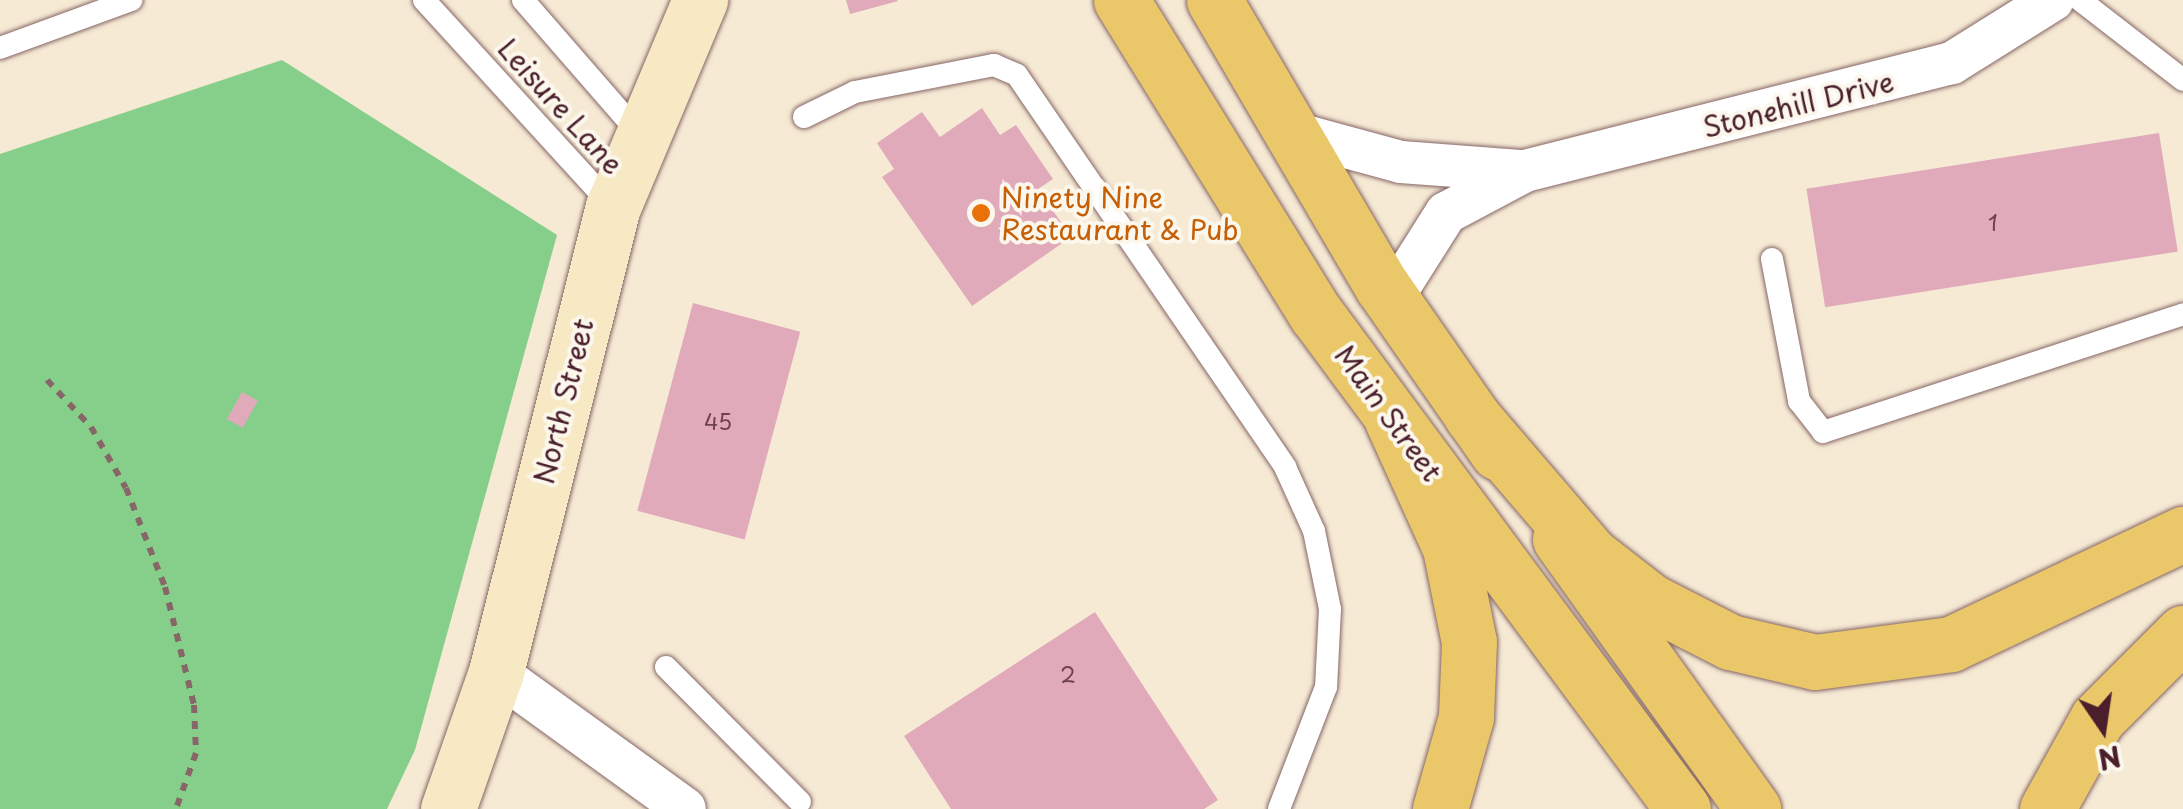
<!DOCTYPE html>
<style>
body{margin:0}
#map{position:relative;width:2183px;height:809px;overflow:hidden;background:#f6ead5;font-family:"Playpen Sans",sans-serif}
div>[style]{position:absolute}
[style*='--x']{left:calc(var(--x)*1px);top:calc(var(--y)*1px);width:calc(var(--w)*1px);rotate:calc(var(--a)*1deg)}
.green>*{inset:0;background:#86cf8b}
.building>*{inset:0;background:#e0aabb;transform-origin:0 0}
.path>*{height:6px;margin-top:-3px;transform-origin:0;background:repeating-linear-gradient(90deg,#866666 0 8px,transparent 0 16px)}
.roads{filter:drop-shadow(0 0 2px #866666) drop-shadow(0 0 2px #866666)}
.lane>*{height:22px;margin:-11px;padding:0 11px;transform-origin:11px;border-radius:11px;background:#fff}
.street>*{height:42px;margin:-21px;padding:0 21px;transform-origin:21px;border-radius:21px;background:#fff}
.secondary>*{height:55px;margin:-27.5px;padding:0 27.5px;transform-origin:27.5px;border-radius:27.5px;background:#f7e9c3}
.primary>*{height:55px;margin:-27.5px;padding:0 27.5px;transform-origin:27.5px;border-radius:27.5px;background:#eac769}
.highway>*{height:55px;margin:-27.5px;padding:0 27.5px;transform-origin:27.5px;border-radius:27.5px;background:#eac769}
.dots>*{width:28px;height:28px;translate:-50% -50%;box-sizing:border-box;border:5px solid #fbf7ec;border-radius:50%}
span{translate:-50% -50%;white-space:nowrap;text-align:center;line-height:1.15;-webkit-text-stroke:8px #fbf7ec;paint-order:stroke}
.number-label{font-size:22px;color:#70424f}
.number-label span{-webkit-text-stroke-width:0}
.street-label{font-size:28px;color:#4a1f2b}
.food-label{font-size:28px;color:#c56008}
.left{translate:0 -50%;text-align:left}
.north{position:absolute;left:2053px;top:679px;width:100px;height:100px;-webkit-text-stroke:8px #fbf7ec;paint-order:stroke;rotate:167deg;font-size:28px;font-weight:700;line-height:40px;text-align:center;color:#4a1f2b}
.north::after{content:'';display:block;margin:auto;width:35px;height:45px;background:#4a1f2b;clip-path:polygon(50% 0,100% 100%,50% 72%,0 100%)}
</style>
<div id="map">
<div class="green">
<div style="clip-path:polygon(282px 60px,557px 235px,415px 750px,387px 809px,0 809px,0 154px)"></div>
</div>
<div class="building">
<div style="clip-path:polygon(846px 0,897px 0,898px 1px,850px 14px)"></div>
<div style="clip-path:polygon(982px 108px,1000px 135px,1016px 125px,1053px 179px,1038px 189px,1071px 237px,972px 306px,882px 177px,894px 169px,877px 143px,922px 112px,940px 137px)"></div>
<div style="left:2159px;top:133px;width:120px;height:357px;rotate:81deg"></div>
<div style="left:693px;top:303px;width:111px;height:215px;rotate:15deg"></div>
<div style="left:242px;top:392px;width:18px;height:31px;rotate:29deg"></div>
<div style="clip-path:polygon(1095px 612px,1218px 800px,1204px 809px,951px 809px,904px 736px)"></div>
</div>
<div class="path">
<div style="--x:47;--y:380;--w:64;--a:46.9"></div>
<div style="--x:91;--y:427;--w:70;--a:60.2"></div>
<div style="--x:126;--y:488;--w:106;--a:68.5"></div>
<div style="--x:165;--y:587;--w:122;--a:76.2"></div>
<div style="--x:194;--y:705;--w:48;--a:87.6"></div>
<div style="--x:196;--y:753;--w:59;--a:109.7"></div>
</div>
<div class="roads">
<div class="lane">
<div style="--x:424;--y:0;--w:280;--a:47.6"></div>
<div style="--x:523;--y:0;--w:174;--a:49"></div>
<div style="--x:2080;--y:0;--w:130;--a:37.8"></div>
<div style="--x:0;--y:48;--w:140;--a:-20.1"></div>
<div style="--x:804;--y:117;--w:57;--a:-26.1"></div>
<div style="--x:855;--y:92;--w:142;--a:-11"></div>
<div style="--x:994;--y:65;--w:25;--a:23"></div>
<div style="--x:1017;--y:75;--w:475;--a:55.6"></div>
<div style="--x:1285;--y:467;--w:70;--a:65.6"></div>
<div style="--x:1314;--y:531;--w:80;--a:78.4"></div>
<div style="--x:1330;--y:609;--w:78;--a:92.9"></div>
<div style="--x:1326;--y:687;--w:131;--a:111.1"></div>
<div style="--x:1772;--y:259;--w:145;--a:79.2"></div>
<div style="--x:1799;--y:401;--w:39;--a:52"></div>
<div style="--x:1823;--y:432;--w:379;--a:-18.1"></div>
<div style="--x:666;--y:667;--w:190;--a:45.2"></div>
</div>
<div class="street">
<div style="--x:1287;--y:131;--w:118;--a:15.2"></div>
<div style="--x:1401;--y:162;--w:119;--a:4.3"></div>
<div style="--x:1391;--y:300;--w:103;--a:-57.7"></div>
<div style="--x:1446;--y:213;--w:89;--a:-28"></div>
<div style="--x:1525;--y:171;--w:440;--a:-14.2"></div>
<div style="--x:1952;--y:63;--w:119;--a:-32"></div>
<div style="--x:496;--y:672;--w:233;--a:35.9"></div>
</div>
<div class="secondary">
<div style="--x:448;--y:809;--w:145;--a:-70.7"></div>
<div style="--x:496;--y:672;--w:479;--a:-75.9"></div>
<div style="--x:613;--y:207;--w:225;--a:-67.2"></div>
</div>
<div class="primary">
<div style="--x:1121;--y:0;--w:370;--a:58.2"></div>
<div style="--x:1316;--y:314;--w:616;--a:53.45"></div>
<div style="--x:1214;--y:0;--w:332;--a:59.6"></div>
<div style="--x:1382;--y:286;--w:203;--a:55.2"></div>
<div style="--x:1560;--y:539;--w:332;--a:54.4"></div>
</div>
<div class="highway">
<div style="--x:1471;--y:415;--w:184;--a:49.4"></div>
<div style="--x:1591;--y:555;--w:75;--a:37.9"></div>
<div style="--x:1650;--y:601;--w:90;--a:27.1"></div>
<div style="--x:1730;--y:642;--w:87;--a:13.2"></div>
<div style="--x:1815;--y:662;--w:137;--a:-7.5"></div>
<div style="--x:1951;--y:644;--w:257;--a:-25.4"></div>
<div style="--x:1392;--y:420;--w:141;--a:65.6"></div>
<div style="--x:1450;--y:548;--w:96;--a:78.6"></div>
<div style="--x:1469;--y:642;--w:75;--a:92.3"></div>
<div style="--x:1466;--y:717;--w:96;--a:105.8"></div>
<div style="--x:2047;--y:809;--w:103;--a:-60.9"></div>
<div style="--x:2097;--y:719;--w:122;--a:-45"></div>
</div>
</div>
<div class="dots">
<div style="left:981px;top:213px;background:#e8710a"></div>
</div>
<div class="number-label">
<span style="left:1993px;top:222px">1</span>
<span style="left:718px;top:421px">45</span>
<span style="left:1068px;top:674px">2</span>
</div>
<div class="street-label">
<span style="left:1798px;top:104px;rotate:-14deg">Stonehill Drive</span>
<span style="left:561px;top:106px;rotate:48deg">Leisure Lane</span>
<span style="left:563px;top:401px;rotate:-76deg">North Street</span>
<span style="left:1389px;top:413px;rotate:54deg">Main Street</span>
</div>
<div class="food-label">
<span class="left" style="left:1001px;top:213px">Ninety Nine<br>Restaurant &amp; Pub</span>
</div>
<div class="north">N</div>
</div>
